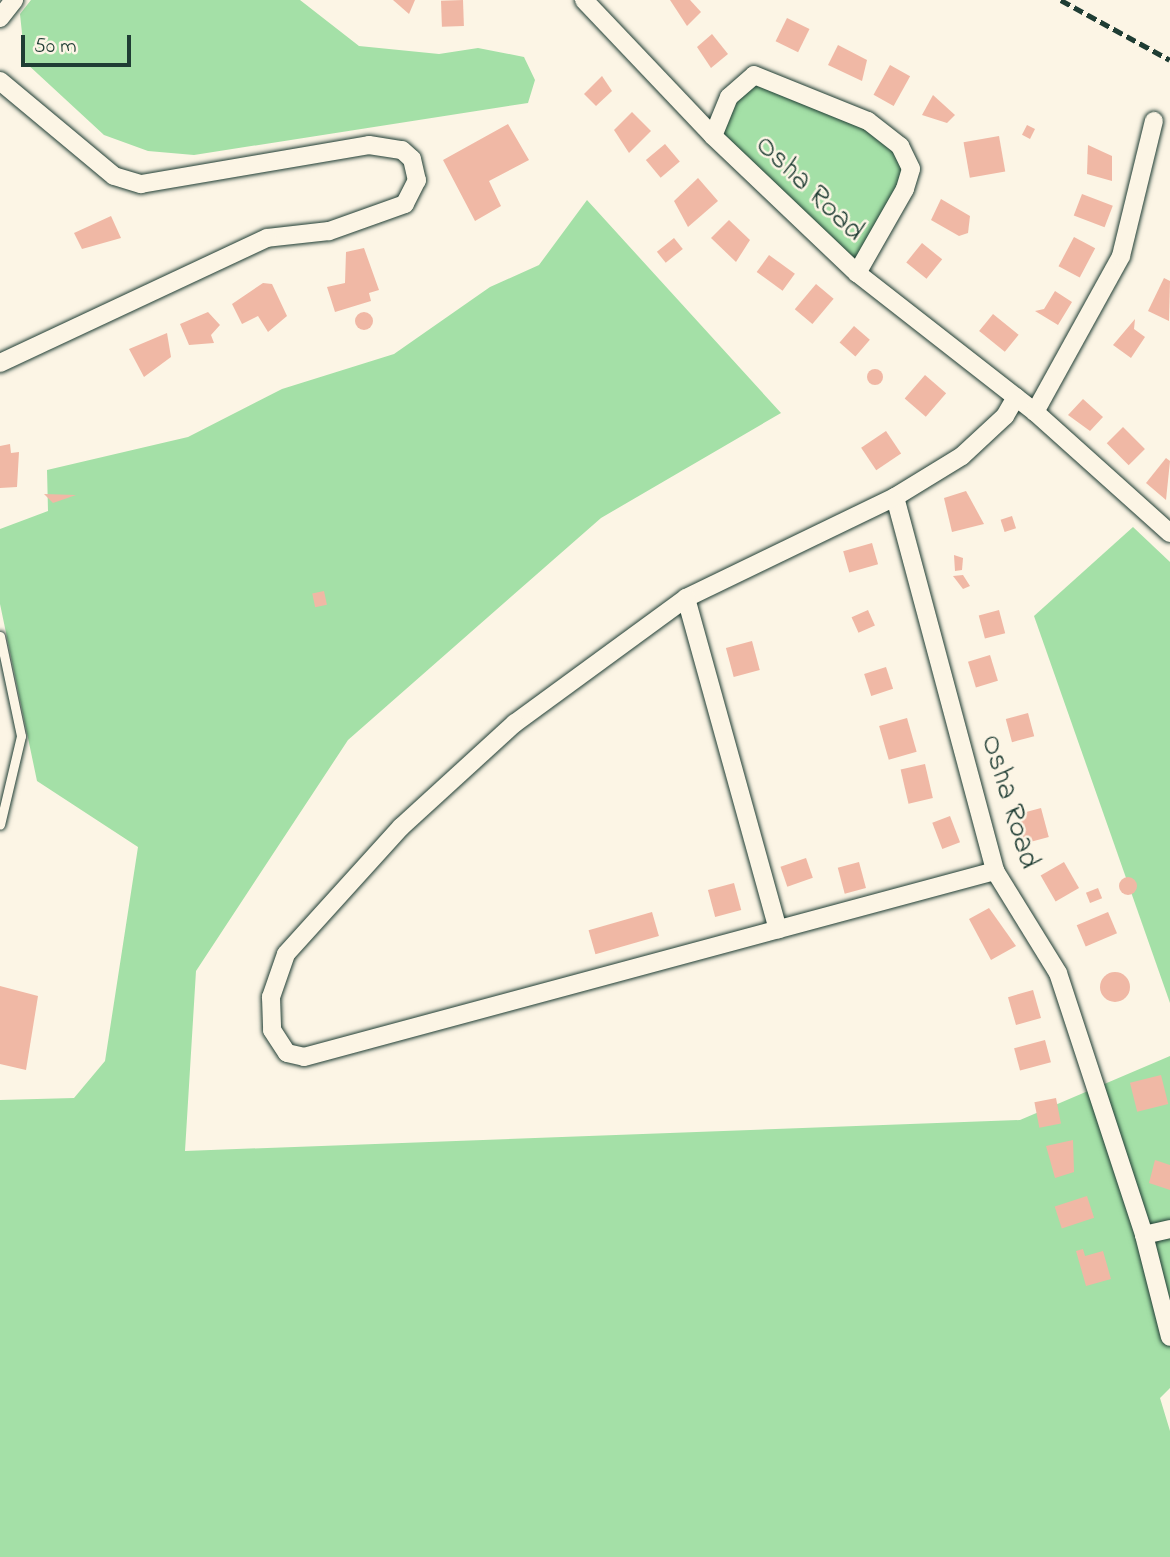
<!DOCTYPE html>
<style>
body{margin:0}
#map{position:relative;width:1170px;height:1557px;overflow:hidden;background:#fcf5e5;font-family:"Indie Flower",sans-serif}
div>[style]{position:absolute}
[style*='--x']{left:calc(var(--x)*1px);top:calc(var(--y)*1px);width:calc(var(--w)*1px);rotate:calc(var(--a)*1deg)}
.green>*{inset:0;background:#a4e0a7}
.building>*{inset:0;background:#f0b8a5;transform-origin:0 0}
.round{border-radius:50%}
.roads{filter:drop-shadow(0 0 2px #1f3d34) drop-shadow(0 0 2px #1f3d34)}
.lane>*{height:9px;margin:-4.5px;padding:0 4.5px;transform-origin:4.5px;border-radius:4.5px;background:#fcf5e5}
.street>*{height:18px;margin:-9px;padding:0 9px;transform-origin:9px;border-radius:9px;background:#fcf5e5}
.rail>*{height:4.5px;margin-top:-2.25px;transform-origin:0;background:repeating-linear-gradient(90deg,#1f3d34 0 10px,transparent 0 15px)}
span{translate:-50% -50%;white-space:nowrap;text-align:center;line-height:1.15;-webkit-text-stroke:5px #fcf5e5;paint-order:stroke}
.street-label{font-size:30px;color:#1f3d34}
.scale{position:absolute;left:21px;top:35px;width:110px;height:32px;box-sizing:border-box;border:4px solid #1f3d34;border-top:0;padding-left:9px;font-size:21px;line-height:24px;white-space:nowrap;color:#1f3d34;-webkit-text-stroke:5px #fcf5e5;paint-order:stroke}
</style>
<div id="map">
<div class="green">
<div style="clip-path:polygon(31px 0,300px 0,359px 46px,439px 54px,478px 48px,524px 57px,535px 80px,528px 103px,194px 155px,148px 151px,104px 135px,25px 62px,20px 14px)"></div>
<div style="clip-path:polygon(754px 75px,868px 121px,911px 169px,857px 273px,713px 136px)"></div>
<div style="clip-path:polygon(587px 200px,781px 413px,601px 518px,348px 740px,196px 971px,185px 1151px,1020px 1120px,1170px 1056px,1170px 1388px,1160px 1398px,1170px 1431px,1170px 1557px,0 1557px,0 1100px,74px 1098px,105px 1061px,138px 847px,37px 781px,0 604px,0 529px,48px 511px,47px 470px,188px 437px,282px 389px,394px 354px,490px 287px,539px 265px)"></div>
<div style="clip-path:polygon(1133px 527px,1170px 562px,1170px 1003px,1034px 616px)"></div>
</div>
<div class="building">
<div style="clip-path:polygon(393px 0,415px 0,409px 14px)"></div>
<div style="left:463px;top:0;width:26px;height:22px;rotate:88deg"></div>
<div style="clip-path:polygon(670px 0,690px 0,701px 12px,687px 26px)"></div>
<div style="left:787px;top:18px;width:25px;height:26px;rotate:26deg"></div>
<div style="clip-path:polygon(712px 34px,728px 54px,711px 68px,697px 47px)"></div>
<div style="clip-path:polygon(838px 45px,867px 60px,862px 81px,828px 65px)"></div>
<div style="left:890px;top:65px;width:23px;height:34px;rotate:29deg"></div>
<div style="clip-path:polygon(602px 76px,612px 91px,596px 106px,584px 94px)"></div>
<div style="clip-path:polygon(933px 95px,955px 115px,947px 123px,922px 115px)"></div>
<div style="clip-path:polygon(632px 112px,651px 131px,629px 153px,614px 130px)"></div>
<div style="clip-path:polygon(508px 124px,529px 160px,489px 181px,501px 206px,475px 221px,443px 160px)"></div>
<div style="left:1027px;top:125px;width:9px;height:11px;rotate:27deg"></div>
<div style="left:999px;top:136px;width:36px;height:36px;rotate:80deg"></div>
<div style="left:665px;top:144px;width:23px;height:25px;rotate:50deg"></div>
<div style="clip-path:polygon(1088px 145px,1112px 156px,1112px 181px,1087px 174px)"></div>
<div style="clip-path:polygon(698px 178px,718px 201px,688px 227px,674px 201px)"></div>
<div style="left:1082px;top:194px;width:33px;height:23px;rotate:21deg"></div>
<div style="clip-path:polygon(941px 199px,970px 216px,968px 233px,959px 236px,931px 220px)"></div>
<div style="clip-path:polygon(111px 216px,121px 238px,82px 249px,74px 233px)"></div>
<div style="clip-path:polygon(729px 220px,750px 240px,736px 262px,711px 238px)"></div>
<div style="left:1074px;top:237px;width:24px;height:33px;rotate:28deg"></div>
<div style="left:674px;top:238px;width:14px;height:22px;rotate:51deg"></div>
<div style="left:922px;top:243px;width:26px;height:25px;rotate:39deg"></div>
<div style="clip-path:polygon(364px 248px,379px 290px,369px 293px,371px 301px,335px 312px,327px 287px,345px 283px,346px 252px)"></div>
<div style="left:769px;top:255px;width:32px;height:21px;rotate:36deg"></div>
<div style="clip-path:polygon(1164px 278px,1170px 281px,1169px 321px,1148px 311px)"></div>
<div style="clip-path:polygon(263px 283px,272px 284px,287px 316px,268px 332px,258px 316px,242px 324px,232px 304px)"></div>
<div style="left:816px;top:284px;width:23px;height:33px;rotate:40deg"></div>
<div style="clip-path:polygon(1055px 291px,1072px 302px,1058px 325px,1035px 311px,1044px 309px)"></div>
<div style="clip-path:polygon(208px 312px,220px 325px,211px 335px,214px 343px,189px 345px,180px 324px)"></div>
<div class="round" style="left:355px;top:312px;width:18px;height:18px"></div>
<div style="left:993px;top:314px;width:33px;height:22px;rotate:39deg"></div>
<div style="clip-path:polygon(1135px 319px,1134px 329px,1145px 337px,1131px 358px,1113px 345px)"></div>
<div style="left:854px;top:326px;width:21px;height:22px;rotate:41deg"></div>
<div style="clip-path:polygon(167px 333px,171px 357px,144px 377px,129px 349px)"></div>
<div class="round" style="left:867px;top:369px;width:16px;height:16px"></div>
<div style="left:925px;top:375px;width:28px;height:31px;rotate:41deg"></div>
<div style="clip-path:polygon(1083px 399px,1103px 417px,1090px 431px,1068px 415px)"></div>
<div style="left:1123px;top:427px;width:31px;height:23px;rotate:45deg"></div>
<div style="left:886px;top:431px;width:27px;height:30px;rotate:56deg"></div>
<div style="clip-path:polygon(10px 444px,11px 453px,19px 452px,17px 487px,0 488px,0 446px)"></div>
<div style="clip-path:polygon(1166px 458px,1170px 461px,1166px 500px,1146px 483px)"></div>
<div style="clip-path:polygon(966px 491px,984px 524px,952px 532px,944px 498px)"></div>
<div style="clip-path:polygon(44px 494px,76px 495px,53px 503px)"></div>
<div style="left:1012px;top:516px;width:13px;height:12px;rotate:72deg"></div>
<div style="left:872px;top:543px;width:22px;height:30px;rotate:74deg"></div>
<div style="clip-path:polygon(954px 555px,963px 558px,962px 570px,955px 571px)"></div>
<div style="clip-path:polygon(963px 575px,970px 586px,963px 589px,953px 576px)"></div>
<div style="left:324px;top:591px;width:14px;height:12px;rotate:78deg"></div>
<div style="left:868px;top:610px;width:17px;height:18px;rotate:66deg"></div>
<div style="left:999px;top:610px;width:24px;height:21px;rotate:75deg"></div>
<div style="left:752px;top:641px;width:30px;height:27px;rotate:75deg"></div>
<div style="left:990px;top:655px;width:27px;height:23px;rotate:73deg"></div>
<div style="left:886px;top:667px;width:23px;height:23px;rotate:72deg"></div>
<div style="left:1028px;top:713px;width:24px;height:23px;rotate:75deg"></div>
<div style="left:907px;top:718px;width:35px;height:29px;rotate:74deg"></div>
<div style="left:925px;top:764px;width:35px;height:25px;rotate:77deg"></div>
<div style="left:1041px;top:808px;width:30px;height:26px;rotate:75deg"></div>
<div style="left:950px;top:816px;width:28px;height:19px;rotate:69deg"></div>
<div style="left:806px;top:858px;width:21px;height:27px;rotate:71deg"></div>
<div style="left:859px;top:862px;width:27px;height:22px;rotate:75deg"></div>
<div style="left:1064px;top:862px;width:30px;height:27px;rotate:60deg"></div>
<div class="round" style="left:1119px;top:877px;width:18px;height:18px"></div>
<div style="left:734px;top:883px;width:28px;height:27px;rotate:75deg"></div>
<div style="left:1098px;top:888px;width:11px;height:13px;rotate:68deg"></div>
<div style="clip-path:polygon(989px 908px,1016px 946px,991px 960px,969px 919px)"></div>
<div style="left:652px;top:912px;width:25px;height:66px;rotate:74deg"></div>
<div style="left:1108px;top:912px;width:23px;height:34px;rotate:67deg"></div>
<div class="round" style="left:1100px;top:972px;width:30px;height:30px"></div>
<div style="clip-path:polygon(0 986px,38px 996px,26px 1070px,0 1064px)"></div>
<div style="left:1033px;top:990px;width:29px;height:26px;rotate:74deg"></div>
<div style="left:1045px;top:1040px;width:23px;height:32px;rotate:75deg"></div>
<div style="left:1161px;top:1075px;width:30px;height:32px;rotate:76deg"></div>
<div style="left:1056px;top:1098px;width:26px;height:22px;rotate:79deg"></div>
<div style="clip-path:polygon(1073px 1140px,1074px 1172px,1055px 1178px,1046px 1146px)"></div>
<div style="clip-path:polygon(1155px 1160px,1170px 1165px,1170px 1190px,1149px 1183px)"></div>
<div style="left:1087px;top:1196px;width:23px;height:34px;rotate:72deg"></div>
<div style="clip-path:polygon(1083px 1249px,1085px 1256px,1103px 1251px,1111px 1279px,1086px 1286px,1076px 1251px)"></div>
</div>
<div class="roads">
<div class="lane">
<div style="--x:0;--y:636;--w:102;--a:78.1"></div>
<div style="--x:21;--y:736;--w:91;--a:103.3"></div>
</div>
<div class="street">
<div style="--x:584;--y:0;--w:187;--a:46.5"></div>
<div style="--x:713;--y:136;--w:199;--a:43.6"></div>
<div style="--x:857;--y:273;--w:226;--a:38"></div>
<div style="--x:1035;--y:412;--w:181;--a:41.9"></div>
<div style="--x:0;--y:18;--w:23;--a:-52"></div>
<div style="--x:0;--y:81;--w:148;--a:39.8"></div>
<div style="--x:114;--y:176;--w:28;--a:17"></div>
<div style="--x:141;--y:184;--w:231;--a:-9.7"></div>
<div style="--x:369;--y:145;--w:33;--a:9"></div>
<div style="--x:402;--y:150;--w:13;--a:42"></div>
<div style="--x:412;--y:159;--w:22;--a:77"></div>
<div style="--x:417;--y:180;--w:27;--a:117"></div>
<div style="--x:405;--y:204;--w:81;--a:160.4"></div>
<div style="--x:329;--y:231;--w:62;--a:173.6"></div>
<div style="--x:267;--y:238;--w:295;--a:154.9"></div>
<div style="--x:713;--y:136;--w:42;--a:-67.7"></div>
<div style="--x:729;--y:97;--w:33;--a:-41"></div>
<div style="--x:754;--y:75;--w:123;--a:22"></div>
<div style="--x:868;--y:121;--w:41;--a:38"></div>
<div style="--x:900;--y:146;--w:25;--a:64"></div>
<div style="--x:911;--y:169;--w:21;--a:107"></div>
<div style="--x:905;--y:189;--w:97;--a:119.7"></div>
<div style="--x:1016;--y:397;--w:22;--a:120"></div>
<div style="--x:1005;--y:416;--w:59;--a:137.1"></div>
<div style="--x:962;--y:456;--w:79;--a:148.5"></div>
<div style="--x:895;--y:497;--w:387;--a:75"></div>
<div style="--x:995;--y:871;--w:120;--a:58.3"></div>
<div style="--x:1058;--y:973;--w:276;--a:71.8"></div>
<div style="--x:1144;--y:1235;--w:27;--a:-13"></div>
<div style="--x:1035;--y:412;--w:178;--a:-61.1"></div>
<div style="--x:1121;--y:256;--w:139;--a:-76.3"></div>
<div style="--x:895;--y:497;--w:232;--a:154.2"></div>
<div style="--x:686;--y:598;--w:212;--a:143.8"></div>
<div style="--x:515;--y:723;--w:154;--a:137.6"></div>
<div style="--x:401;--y:827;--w:171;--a:132.2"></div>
<div style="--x:286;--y:954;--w:46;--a:109.2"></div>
<div style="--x:271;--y:997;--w:33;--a:88"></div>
<div style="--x:272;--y:1030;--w:27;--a:57"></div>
<div style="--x:287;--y:1053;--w:17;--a:13"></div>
<div style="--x:304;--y:1057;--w:716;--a:-15.07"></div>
<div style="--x:686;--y:598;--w:344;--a:74.5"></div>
<div style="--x:1144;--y:1235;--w:105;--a:75.7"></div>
</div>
</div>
<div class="rail">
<div style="--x:1061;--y:0;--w:124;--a:28.8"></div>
</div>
<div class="street-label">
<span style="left:809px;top:189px;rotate:44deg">Osha Road</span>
<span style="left:1009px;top:802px;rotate:73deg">Osha Road</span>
</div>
<div class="scale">50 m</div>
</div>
